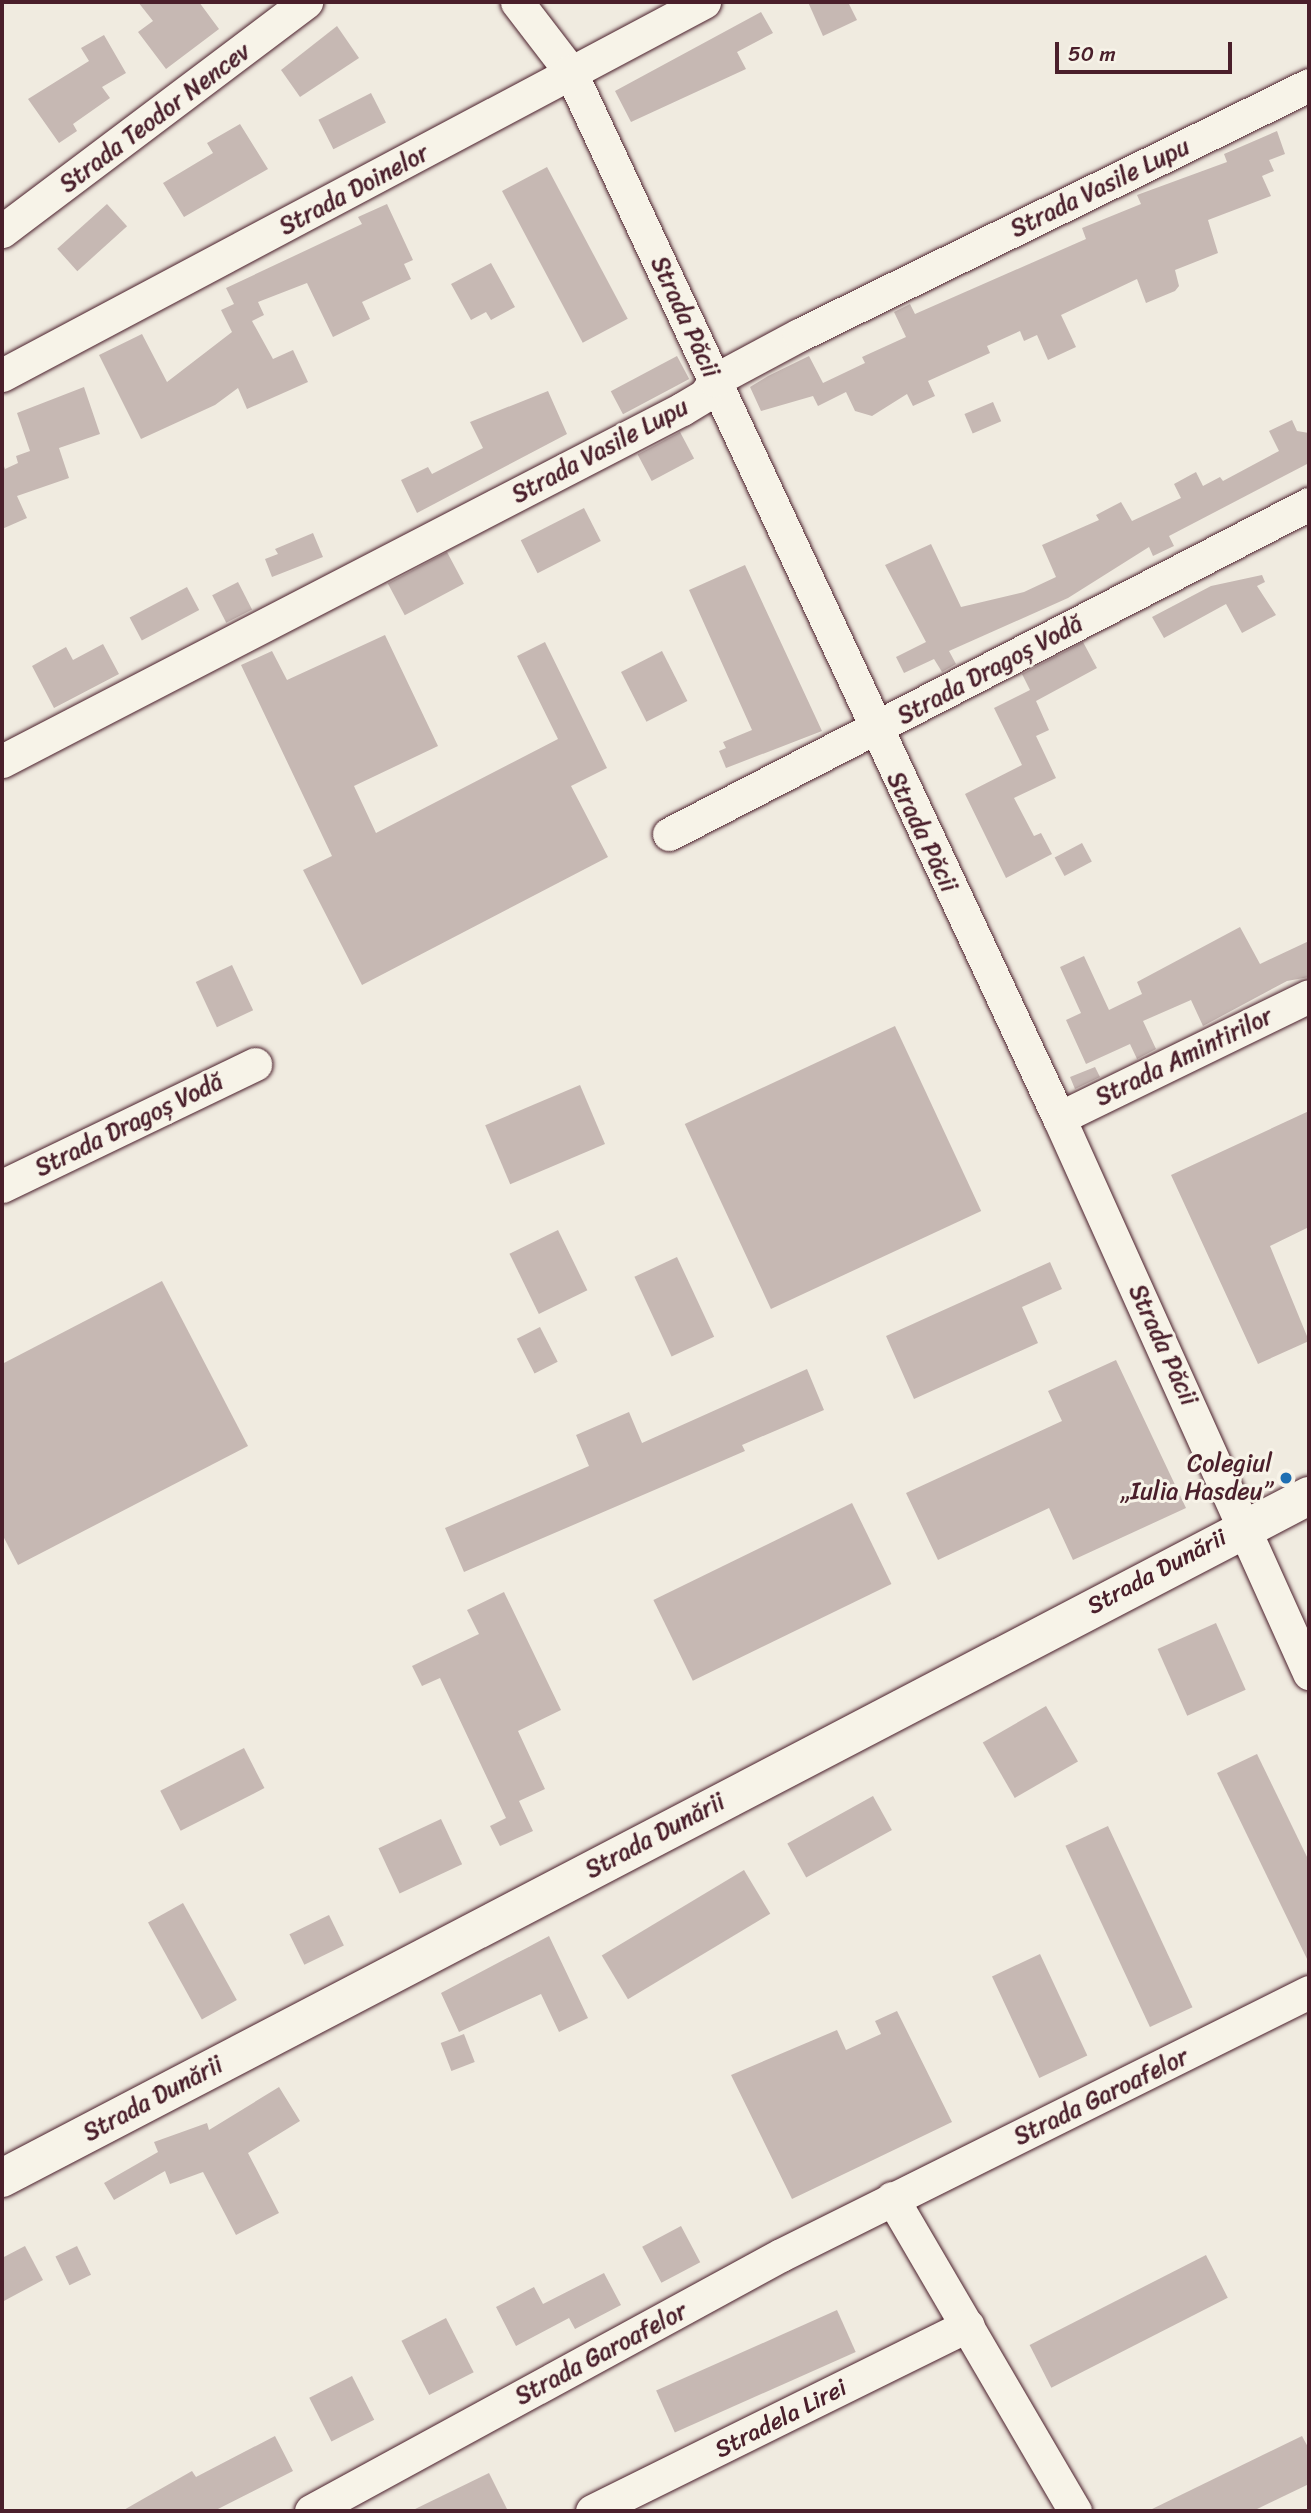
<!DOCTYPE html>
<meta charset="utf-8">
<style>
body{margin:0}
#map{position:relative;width:1311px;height:2513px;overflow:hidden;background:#f0ebe0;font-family:Sriracha,sans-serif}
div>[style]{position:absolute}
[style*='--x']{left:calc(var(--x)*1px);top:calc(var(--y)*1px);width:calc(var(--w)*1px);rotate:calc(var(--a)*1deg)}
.building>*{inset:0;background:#c6b8b3;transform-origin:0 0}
.roads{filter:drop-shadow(0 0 2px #4a1f2b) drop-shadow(0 0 2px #4a1f2b)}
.minor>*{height:33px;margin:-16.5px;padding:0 16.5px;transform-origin:16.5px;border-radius:16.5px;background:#f7f3e8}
.major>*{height:38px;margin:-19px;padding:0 19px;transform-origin:19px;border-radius:19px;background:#f7f3e8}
.dots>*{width:19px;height:19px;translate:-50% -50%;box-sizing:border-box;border:4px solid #f7f3e8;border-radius:50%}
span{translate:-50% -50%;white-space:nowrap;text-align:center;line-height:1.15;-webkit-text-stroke:6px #f7f3e8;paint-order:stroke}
.street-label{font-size:24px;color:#4a1f2b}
.poi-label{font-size:24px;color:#4a1f2b}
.right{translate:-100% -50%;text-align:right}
.frame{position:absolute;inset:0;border:4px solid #4a1f2b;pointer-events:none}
.scale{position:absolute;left:1055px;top:42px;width:177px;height:32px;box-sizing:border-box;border:4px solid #4a1f2b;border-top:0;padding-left:9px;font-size:21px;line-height:24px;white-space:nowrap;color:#4a1f2b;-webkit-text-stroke:5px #f7f3e8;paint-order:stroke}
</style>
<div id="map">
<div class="building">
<div style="clip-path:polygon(138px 2px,199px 2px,219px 29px,166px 69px,138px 32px,153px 21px)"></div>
<div style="clip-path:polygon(808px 2px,848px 2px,857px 20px,823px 36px)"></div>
<div style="clip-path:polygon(761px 12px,773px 33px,737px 52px,746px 69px,631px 122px,615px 91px)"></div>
<div style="clip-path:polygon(337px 26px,359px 58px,300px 97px,281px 70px)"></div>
<div style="clip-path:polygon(104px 35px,126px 73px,102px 87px,110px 98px,73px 124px,77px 131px,59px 143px,28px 99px,89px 61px,81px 48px)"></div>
<div style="left:371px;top:93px;width:33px;height:59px;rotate:63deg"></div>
<div style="clip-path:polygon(240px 124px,268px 169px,184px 217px,163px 183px,213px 153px,207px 143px)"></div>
<div style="clip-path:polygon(1277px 131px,1285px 154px,1269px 160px,1274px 171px,1262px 176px,1271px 196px,1208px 220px,1218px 253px,1175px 270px,1179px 286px,1175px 291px,1146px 303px,1137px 279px,1061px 315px,1076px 347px,1048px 360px,1037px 335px,1024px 341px,1020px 331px,987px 346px,990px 353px,928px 381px,935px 396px,913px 406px,907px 394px,872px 416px,855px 411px,846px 392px,818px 406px,813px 396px,761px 411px,750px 387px,768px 376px,809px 356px,823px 383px,865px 363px,862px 357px,906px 337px,894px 312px,910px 304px,915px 314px,1086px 239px,1082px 228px,1141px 204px,1137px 195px,1227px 162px,1224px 154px)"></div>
<div style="left:547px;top:167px;width:172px;height:51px;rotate:62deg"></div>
<div style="left:107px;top:204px;width:30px;height:67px;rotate:48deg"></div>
<div style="clip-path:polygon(387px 204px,413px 260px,404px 264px,411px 279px,362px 302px,370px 319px,333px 337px,307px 283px,258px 302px,264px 315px,252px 321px,273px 359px,293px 350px,308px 382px,247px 409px,238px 388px,215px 405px,141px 439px,99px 355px,142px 334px,167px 382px,232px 332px,221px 310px,234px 304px,226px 288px,362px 224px,358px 217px)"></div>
<div style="clip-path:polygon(491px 263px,515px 307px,491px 320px,486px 312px,471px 320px,451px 284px)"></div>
<div style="left:677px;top:356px;width:26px;height:75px;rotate:62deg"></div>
<div style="clip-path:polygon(84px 387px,100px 434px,59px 448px,69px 478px,17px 496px,27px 518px,2px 529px,2px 461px,5px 469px,18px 463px,16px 456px,30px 451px,17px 413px)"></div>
<div style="clip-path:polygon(548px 391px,567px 434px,417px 513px,401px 480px,428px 467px,432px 474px,483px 448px,470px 422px)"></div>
<div style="left:993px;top:402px;width:21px;height:31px;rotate:67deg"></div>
<div style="clip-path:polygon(1292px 420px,1297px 431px,1309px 433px,1309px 463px,1169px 536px,1174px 546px,1153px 556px,1149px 547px,1068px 598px,949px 651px,956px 664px,942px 672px,934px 659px,904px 673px,896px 657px,926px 642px,885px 565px,931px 544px,961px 607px,1024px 592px,1056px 577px,1042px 545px,1099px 520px,1096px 515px,1121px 502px,1132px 521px,1160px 508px,1181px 498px,1174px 484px,1196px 472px,1203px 486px,1220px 477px,1223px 481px,1279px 451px,1269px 431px)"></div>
<div style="left:680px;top:432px;width:30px;height:48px;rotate:62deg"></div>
<div style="left:584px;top:508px;width:37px;height:71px;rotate:63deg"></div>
<div style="clip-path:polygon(313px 533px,323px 557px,272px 577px,265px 559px,278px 554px,275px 549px)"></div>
<div style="left:447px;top:552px;width:36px;height:67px;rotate:62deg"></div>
<div style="clip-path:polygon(745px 565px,822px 731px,726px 768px,719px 751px,726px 748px,723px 742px,752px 730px,689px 590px)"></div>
<div style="clip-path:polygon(1262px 575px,1265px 582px,1257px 586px,1276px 615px,1242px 633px,1226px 604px,1164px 638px,1152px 617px,1211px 586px)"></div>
<div style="left:238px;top:582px;width:31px;height:29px;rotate:63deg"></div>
<div style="left:187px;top:587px;width:26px;height:65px;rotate:62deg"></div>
<div style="clip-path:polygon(385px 635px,438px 746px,354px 786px,376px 833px,558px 739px,517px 656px,545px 642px,607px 768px,571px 786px,608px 857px,362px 985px,303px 870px,332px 856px,241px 665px,272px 651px,287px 680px)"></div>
<div style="clip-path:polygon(1083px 642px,1097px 668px,1036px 701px,1049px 730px,1036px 736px,1056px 778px,1014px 798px,1034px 836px,1041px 833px,1052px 854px,1006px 878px,965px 794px,1022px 765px,994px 708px,1030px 690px,1022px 674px)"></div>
<div style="clip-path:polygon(103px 644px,119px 674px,54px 708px,32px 666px,66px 647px,73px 660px)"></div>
<div style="left:662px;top:651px;width:56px;height:46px;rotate:63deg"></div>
<div style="left:1082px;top:843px;width:21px;height:31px;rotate:62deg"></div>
<div style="clip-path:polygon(1240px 927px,1260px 964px,1309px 941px,1309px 977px,1287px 981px,1203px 1026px,1191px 1000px,1143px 1021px,1156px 1049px,1137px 1059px,1130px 1044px,1086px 1064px,1066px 1020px,1081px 1013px,1060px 967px,1084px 956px,1109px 1010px,1142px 994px,1137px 982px)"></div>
<div style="left:232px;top:965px;width:50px;height:40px;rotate:65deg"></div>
<div style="left:895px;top:1026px;width:204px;height:232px;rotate:65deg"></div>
<div style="clip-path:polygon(1095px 1067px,1100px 1077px,1075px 1089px,1070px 1077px)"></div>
<div style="left:580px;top:1085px;width:64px;height:103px;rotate:67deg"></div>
<div style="clip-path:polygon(1309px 1111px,1309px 1227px,1270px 1246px,1309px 1341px,1258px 1364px,1171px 1175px)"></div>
<div style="left:558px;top:1230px;width:67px;height:54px;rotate:64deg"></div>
<div style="left:677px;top:1257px;width:88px;height:47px;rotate:65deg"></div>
<div style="clip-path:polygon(1050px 1262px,1062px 1289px,1022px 1307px,1038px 1343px,914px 1399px,886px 1336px)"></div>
<div style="clip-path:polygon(162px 1281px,248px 1446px,18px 1565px,2px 1534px,2px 1364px)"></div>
<div style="left:540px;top:1327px;width:39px;height:26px;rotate:63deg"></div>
<div style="clip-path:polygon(1116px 1360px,1186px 1508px,1073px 1560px,1049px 1508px,938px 1560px,906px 1493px,1062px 1421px,1048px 1391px)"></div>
<div style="clip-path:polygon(807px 1369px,824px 1410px,742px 1445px,745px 1451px,464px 1572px,445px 1528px,589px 1466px,576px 1435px,629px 1412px,642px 1443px)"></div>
<div style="left:852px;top:1503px;width:90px;height:221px;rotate:64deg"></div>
<div style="clip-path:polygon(504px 1592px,561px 1710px,518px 1731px,545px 1789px,519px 1801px,533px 1831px,500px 1846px,490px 1826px,506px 1818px,440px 1678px,422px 1686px,412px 1666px,479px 1634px,467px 1610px)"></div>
<div style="left:1216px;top:1623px;width:73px;height:64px;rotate:66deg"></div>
<div style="left:1046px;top:1706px;width:64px;height:73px;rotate:60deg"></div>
<div style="left:244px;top:1748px;width:45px;height:94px;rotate:63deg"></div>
<div style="clip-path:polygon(1257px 1754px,1309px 1861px,1309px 1963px,1217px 1773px)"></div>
<div style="left:873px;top:1796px;width:39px;height:98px;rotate:61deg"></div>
<div style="left:441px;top:1819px;width:50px;height:69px;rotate:65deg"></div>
<div style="left:1108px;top:1826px;width:200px;height:47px;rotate:65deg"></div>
<div style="left:744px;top:1870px;width:51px;height:166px;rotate:59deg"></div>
<div style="left:183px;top:1903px;width:111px;height:40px;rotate:61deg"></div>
<div style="left:329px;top:1915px;width:34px;height:44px;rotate:64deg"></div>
<div style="clip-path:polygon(549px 1936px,588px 2018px,559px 2032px,541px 1994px,459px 2032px,441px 1993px)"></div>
<div style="left:1040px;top:1954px;width:112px;height:53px;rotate:65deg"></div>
<div style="clip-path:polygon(897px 2011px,952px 2122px,792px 2199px,731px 2075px,837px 2030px,846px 2050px,881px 2034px,875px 2021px)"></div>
<div style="left:464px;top:2034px;width:30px;height:25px;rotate:69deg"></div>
<div style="clip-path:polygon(279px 2087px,300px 2121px,248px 2153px,279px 2213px,236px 2235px,203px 2172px,170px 2184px,165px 2171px,114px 2200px,104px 2183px,158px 2152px,154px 2142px,207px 2123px,209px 2130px)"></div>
<div style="left:681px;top:2226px;width:41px;height:44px;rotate:62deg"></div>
<div style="clip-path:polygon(25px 2246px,43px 2280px,2px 2302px,2px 2258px)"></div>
<div style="left:77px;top:2246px;width:32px;height:24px;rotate:64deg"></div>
<div style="left:1206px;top:2255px;width:48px;height:198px;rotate:63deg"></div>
<div style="clip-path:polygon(604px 2273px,621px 2305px,575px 2329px,569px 2318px,516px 2346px,496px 2307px,534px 2287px,543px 2304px)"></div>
<div style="left:837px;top:2310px;width:46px;height:198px;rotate:66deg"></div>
<div style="left:446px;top:2318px;width:61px;height:50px;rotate:63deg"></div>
<div style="left:352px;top:2376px;width:49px;height:48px;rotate:63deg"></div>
<div style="clip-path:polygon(275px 2436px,293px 2471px,214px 2511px,122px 2511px,192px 2471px,196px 2477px)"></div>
<div style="clip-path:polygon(1302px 2436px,1309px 2449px,1309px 2484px,1253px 2511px,1148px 2511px)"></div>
<div style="clip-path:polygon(489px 2473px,508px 2511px,411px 2511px)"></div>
</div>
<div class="roads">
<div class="minor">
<div style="--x:517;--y:2;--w:87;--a:52.5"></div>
<div style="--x:570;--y:71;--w:1156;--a:64.97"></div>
<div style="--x:1059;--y:1118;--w:609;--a:65.75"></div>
<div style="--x:2;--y:231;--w:381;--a:-37"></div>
<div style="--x:2;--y:375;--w:795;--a:-27.98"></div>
<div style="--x:2;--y:761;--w:766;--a:-27.37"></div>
<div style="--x:682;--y:409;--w:27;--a:-31"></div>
<div style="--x:705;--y:395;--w:18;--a:-56"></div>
<div style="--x:715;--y:380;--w:95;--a:-28.2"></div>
<div style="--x:799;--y:335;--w:568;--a:-26.11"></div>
<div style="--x:669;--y:834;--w:720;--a:-27.28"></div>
<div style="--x:1059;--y:1118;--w:278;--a:-26"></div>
<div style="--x:2;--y:1186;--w:281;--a:-25.7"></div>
<div style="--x:892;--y:2198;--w:363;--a:59.7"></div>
<div style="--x:311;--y:2511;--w:535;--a:-28.58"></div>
<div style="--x:781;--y:2255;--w:590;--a:-26.48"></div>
<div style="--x:592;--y:2511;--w:419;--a:-26.3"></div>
</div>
<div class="major">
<div style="--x:2;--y:2178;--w:1474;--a:-27.56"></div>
</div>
</div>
<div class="dots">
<div style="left:1286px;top:1478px;background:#1f6fb2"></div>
</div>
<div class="street-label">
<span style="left:155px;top:118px;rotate:-37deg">Strada Teodor Nencev</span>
<span style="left:1100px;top:188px;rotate:-26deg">Strada Vasile Lupu</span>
<span style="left:354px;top:190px;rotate:-28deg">Strada Doinelor</span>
<span style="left:685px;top:317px;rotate:65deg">Strada Păcii</span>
<span style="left:600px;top:451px;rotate:-28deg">Strada Vasile Lupu</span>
<span style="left:990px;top:670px;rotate:-28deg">Strada Dragoș Vodă</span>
<span style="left:922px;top:832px;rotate:64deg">Strada Păcii</span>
<span style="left:1184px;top:1057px;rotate:-26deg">Strada Amintirilor</span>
<span style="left:129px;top:1125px;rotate:-26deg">Strada Dragoș Vodă</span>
<span style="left:1163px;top:1345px;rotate:65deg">Strada Păcii</span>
<span style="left:1157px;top:1572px;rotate:-28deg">Strada Dunării</span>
<span style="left:655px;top:1836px;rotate:-28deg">Strada Dunării</span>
<span style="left:1101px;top:2097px;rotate:-26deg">Strada Garoafelor</span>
<span style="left:153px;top:2099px;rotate:-28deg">Strada Dunării</span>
<span style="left:601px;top:2354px;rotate:-28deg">Strada Garoafelor</span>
<span style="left:781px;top:2419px;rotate:-27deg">Stradela Lirei</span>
</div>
<div class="poi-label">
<span class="right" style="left:1272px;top:1478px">Colegiul<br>„Iulia Hasdeu”</span>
</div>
<div class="frame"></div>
<div class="scale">50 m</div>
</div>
